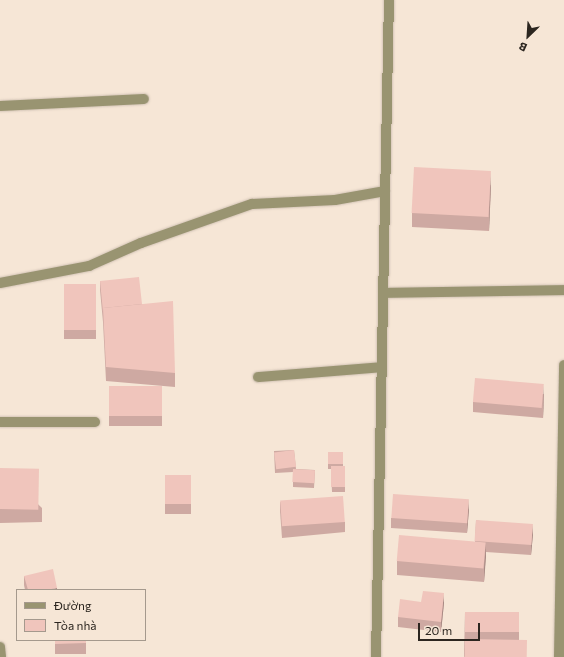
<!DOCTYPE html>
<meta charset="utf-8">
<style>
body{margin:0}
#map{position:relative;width:564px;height:657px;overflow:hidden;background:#f6e6d6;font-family:Commissioner,sans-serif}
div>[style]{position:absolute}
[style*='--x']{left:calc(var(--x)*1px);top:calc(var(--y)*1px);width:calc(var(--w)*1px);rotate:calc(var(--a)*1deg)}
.roads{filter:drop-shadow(0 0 1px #d2c3b5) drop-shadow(0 0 1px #d2c3b5)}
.minor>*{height:10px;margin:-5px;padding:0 5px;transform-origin:5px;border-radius:5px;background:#999471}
.wall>*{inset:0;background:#cea9a2;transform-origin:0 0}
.shaded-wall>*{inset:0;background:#a88a84}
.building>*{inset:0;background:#f0c5bc;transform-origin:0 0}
span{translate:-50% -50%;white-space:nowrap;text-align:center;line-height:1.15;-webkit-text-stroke:4px #f6e6d6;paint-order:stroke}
.legend{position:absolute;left:16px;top:589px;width:130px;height:52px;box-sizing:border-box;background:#f6e6d6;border:1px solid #a5998d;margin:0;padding:5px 7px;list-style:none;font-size:12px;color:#2c2620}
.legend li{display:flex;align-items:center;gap:8px;height:20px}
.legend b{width:20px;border:1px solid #a5998d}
.north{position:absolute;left:508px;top:16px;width:40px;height:40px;-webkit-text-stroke:3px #f6e6d6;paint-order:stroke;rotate:205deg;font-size:11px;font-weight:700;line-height:16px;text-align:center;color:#2c2620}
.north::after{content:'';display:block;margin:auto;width:14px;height:18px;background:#2c2620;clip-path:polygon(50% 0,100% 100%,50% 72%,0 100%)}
.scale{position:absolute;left:418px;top:623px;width:62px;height:18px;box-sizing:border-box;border:2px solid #2c2620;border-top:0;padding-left:5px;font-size:12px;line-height:14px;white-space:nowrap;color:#2c2620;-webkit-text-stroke:3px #f6e6d6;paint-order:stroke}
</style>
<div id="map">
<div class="roads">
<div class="minor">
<div style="--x:0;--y:106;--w:144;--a:-2.8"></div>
<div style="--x:0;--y:283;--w:91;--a:-10.8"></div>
<div style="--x:89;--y:266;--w:57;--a:-23.9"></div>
<div style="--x:141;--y:243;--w:118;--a:-19.4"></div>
<div style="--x:252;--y:204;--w:83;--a:-2.8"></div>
<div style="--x:335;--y:200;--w:51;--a:-10.2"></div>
<div style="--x:383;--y:293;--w:181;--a:-0.9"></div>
<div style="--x:258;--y:377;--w:124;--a:-4.6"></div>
<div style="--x:0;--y:422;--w:95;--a:0"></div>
<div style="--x:0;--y:647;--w:10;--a:84"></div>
<div style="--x:376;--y:657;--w:657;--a:-88.87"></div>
<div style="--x:559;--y:657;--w:292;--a:-89"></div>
</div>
</div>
<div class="wall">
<div style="clip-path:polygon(491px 185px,489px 231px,412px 227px,412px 213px)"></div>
<div style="clip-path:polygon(100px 281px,142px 304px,175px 373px,175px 387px,106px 381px,103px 322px,100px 290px)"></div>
<div style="left:64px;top:284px;width:32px;height:55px"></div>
<div style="left:162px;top:386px;width:40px;height:53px;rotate:90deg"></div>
<div style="clip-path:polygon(544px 394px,543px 418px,473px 412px,473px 402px)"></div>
<div style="clip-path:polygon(294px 450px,296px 469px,315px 470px,314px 488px,293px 487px,293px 472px,275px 473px,274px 451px)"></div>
<div style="clip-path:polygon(328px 452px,343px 452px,343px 466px,345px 466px,345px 492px,332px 492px,331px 469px,328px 469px)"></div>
<div style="clip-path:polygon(0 468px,42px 508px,42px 522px,0 523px)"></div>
<div style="left:165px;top:475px;width:26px;height:39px"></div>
<div style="clip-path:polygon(280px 502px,345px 522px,345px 532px,282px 538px,280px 511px)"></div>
<div style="clip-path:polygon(469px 509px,467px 533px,391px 528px,391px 518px)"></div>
<div style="clip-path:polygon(476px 520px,533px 534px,531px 555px,486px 552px,484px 582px,397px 575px,397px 561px,475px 542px)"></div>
<div style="clip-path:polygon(24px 576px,57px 590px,25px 590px,24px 585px)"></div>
<div style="clip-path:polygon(421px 602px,444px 603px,441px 632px,398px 627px,398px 617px)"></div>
<div style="clip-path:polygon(465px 612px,519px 612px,519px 640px,464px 657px)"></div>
<div style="left:55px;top:640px;width:31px;height:14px"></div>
</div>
<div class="shaded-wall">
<div style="clip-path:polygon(491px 171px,491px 185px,489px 231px,489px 217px)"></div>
<div style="clip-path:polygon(544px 384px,544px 394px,543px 418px,543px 408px)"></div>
<div style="clip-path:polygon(469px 499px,469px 509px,467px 533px,467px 524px)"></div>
<div style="clip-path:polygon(533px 524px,533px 534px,531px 555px,531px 545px)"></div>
<div style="clip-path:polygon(486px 543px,486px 557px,484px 582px,484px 568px)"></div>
<div style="clip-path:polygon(57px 588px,57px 590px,46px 590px)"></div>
<div style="clip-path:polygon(444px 593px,444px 603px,441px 632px,441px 622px)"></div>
</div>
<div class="building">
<div style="left:414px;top:167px;width:77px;height:46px;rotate:3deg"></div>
<div style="clip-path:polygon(139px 277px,142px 304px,103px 308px,103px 312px,100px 281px)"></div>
<div style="left:64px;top:284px;width:32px;height:46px"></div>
<div style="clip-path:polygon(173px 301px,175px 373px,106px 367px,103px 308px)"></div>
<div style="left:475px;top:378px;width:69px;height:24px;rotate:5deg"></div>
<div style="left:162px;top:386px;width:30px;height:53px;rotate:90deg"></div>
<div style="left:294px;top:450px;width:17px;height:20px;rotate:83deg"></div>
<div style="left:328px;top:452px;width:15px;height:12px"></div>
<div style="left:331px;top:466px;width:14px;height:21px"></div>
<div style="left:0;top:468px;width:39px;height:41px;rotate:1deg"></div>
<div style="left:293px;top:469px;width:22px;height:13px;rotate:3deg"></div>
<div style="left:165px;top:475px;width:26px;height:29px"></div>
<div style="left:393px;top:494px;width:76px;height:24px;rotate:4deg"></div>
<div style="left:343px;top:496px;width:26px;height:63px;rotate:86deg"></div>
<div style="left:476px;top:520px;width:57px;height:21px;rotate:4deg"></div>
<div style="left:399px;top:535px;width:87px;height:26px;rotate:5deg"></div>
<div style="clip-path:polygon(53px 569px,57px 588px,46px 590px,28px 590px,24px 576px)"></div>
<div style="clip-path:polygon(423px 591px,444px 593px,441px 622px,398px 617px,400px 599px,421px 602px)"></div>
<div style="left:465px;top:612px;width:54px;height:20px"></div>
<div style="left:465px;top:639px;width:62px;height:18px;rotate:1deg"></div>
<div style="clip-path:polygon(55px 640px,86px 640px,86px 643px,55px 644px)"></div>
</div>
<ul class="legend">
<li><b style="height:5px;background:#999471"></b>Đường</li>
<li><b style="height:11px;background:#f0c5bc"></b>Tòa nhà</li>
</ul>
<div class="north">B</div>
<div class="scale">20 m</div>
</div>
